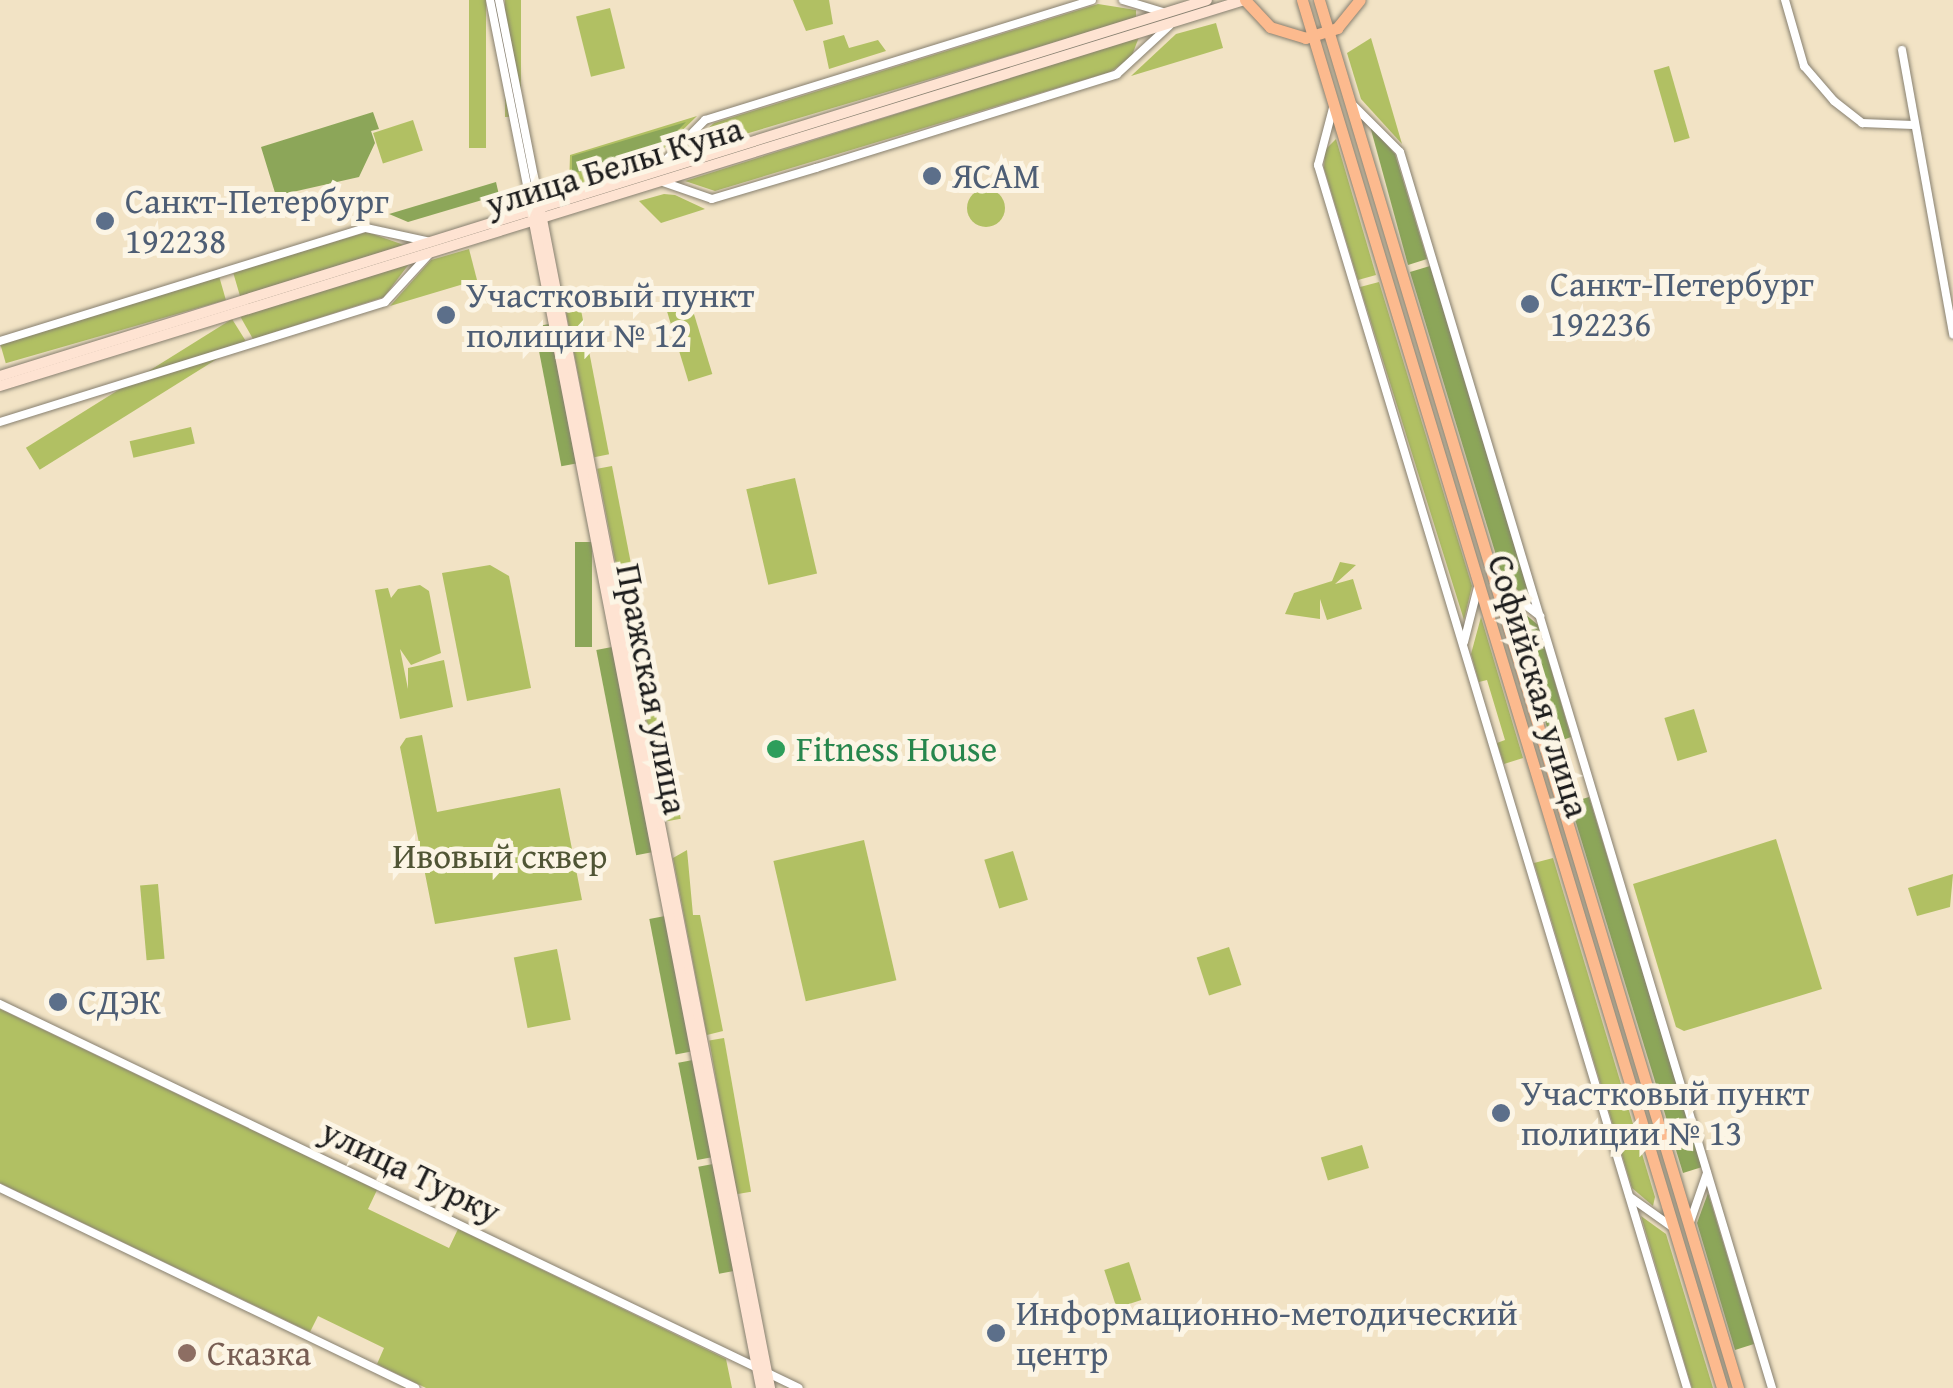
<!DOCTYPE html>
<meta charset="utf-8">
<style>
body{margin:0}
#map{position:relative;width:1953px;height:1388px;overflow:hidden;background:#f2e3c5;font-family:"Gentium Book Plus",serif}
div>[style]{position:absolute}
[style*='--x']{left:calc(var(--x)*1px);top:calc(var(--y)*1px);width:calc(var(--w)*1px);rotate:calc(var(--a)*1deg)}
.green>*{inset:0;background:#b1c063;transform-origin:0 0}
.round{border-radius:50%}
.forest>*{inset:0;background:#8ca659;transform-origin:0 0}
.roads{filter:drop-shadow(0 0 2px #878070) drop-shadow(0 0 2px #878070)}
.street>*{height:8px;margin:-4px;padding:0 4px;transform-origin:4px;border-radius:4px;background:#fff}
.secondary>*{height:10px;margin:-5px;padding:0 5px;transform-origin:5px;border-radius:5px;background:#fee3d2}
.primary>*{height:11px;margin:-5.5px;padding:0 5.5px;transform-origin:5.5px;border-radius:5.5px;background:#fcba8e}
.dots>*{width:28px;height:28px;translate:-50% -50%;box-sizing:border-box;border:5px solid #fcf5e5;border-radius:50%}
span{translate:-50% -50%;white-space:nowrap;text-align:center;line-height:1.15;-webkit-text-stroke:10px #fcf5e5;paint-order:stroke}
.street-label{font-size:35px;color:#1c1c1c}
.service-label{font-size:35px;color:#4e5e75}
.left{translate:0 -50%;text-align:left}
.leisure-label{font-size:35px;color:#27864d}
.park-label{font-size:35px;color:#505535}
.education-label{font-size:35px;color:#785e54}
</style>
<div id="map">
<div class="green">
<div style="left:469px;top:0;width:17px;height:148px"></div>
<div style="left:505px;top:0;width:16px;height:117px"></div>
<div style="clip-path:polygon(793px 0,829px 0,833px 24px,806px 31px)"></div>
<div style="clip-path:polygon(1098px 4px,1136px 10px,1136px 18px,678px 154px,714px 123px)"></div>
<div style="left:610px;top:8px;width:62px;height:35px;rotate:76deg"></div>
<div style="clip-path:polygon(1216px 23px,1223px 48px,1131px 76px,1176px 34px)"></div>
<div style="clip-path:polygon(844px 35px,849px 48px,878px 40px,886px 51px,829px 69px,823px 41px)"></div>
<div style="clip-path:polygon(1139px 37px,1131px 58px,1110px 72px,715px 191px,685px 181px)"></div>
<div style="clip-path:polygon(1371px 38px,1402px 144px,1361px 99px,1347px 53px)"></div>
<div style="left:1669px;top:66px;width:75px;height:16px;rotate:74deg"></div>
<div style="clip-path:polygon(697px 116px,645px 167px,569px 189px,570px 155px)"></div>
<div style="left:413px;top:120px;width:32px;height:42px;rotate:72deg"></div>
<div style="clip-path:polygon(1336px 139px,1376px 275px,1358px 280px,1324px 168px,1325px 150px)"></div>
<div class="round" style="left:967px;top:189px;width:38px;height:38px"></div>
<div style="clip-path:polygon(664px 194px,675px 195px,705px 209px,661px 223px,639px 201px)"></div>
<div style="clip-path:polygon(367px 232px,404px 245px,240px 296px,233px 272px)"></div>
<div style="clip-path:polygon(469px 249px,477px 280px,390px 306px,431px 260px)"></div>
<div style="clip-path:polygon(409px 264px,384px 297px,253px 339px,240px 316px)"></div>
<div style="left:219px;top:276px;width:25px;height:229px;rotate:74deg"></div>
<div style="clip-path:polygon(1379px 282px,1472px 586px,1464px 620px,1360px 287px)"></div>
<div style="left:686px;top:288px;width:90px;height:25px;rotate:73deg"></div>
<div style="left:581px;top:310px;width:147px;height:15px;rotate:79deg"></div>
<div style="left:232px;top:319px;width:26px;height:243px;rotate:58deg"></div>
<div style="left:191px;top:427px;width:17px;height:63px;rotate:77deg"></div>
<div style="left:612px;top:466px;width:168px;height:15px;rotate:79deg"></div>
<div style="left:795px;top:478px;width:98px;height:50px;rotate:77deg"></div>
<div style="clip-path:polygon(1340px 562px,1356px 565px,1335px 584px,1353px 579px,1362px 609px,1327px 620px,1320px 599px,1320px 619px,1285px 614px,1294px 593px,1332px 581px)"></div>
<div style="clip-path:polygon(490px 565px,509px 576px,531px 688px,467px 701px,442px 573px)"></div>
<div style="clip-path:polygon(420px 585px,429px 591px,441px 653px,411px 665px,400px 649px,408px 689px,408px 668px,444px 660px,453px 707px,400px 719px,375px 590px,388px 588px,391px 598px,398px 589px)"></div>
<div style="clip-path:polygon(1481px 617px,1523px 758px,1504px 764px,1497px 743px,1505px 740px,1487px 680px,1479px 682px,1471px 654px)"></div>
<div style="left:646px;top:640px;width:182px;height:15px;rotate:79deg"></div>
<div style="left:1694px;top:709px;width:45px;height:31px;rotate:73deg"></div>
<div style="clip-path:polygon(422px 735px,437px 812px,560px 788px,582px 900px,435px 924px,400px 747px,406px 738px)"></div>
<div style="clip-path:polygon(1776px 839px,1822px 989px,1684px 1031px,1676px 1027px,1633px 884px)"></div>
<div style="left:864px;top:840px;width:144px;height:93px;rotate:77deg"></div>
<div style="clip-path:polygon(687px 850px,693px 915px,700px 915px,723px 1031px,707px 1035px,673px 858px)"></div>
<div style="left:1013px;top:851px;width:51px;height:30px;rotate:73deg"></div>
<div style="clip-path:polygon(1553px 858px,1655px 1197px,1653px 1206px,1632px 1188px,1534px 863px)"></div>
<div style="clip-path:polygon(1953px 874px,1950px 907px,1917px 916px,1908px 888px)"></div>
<div style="left:158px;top:884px;width:75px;height:18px;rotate:85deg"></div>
<div style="left:1229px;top:947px;width:40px;height:34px;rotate:72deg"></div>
<div style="left:557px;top:949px;width:72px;height:44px;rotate:79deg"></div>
<div style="clip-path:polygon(0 1009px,377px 1190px,368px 1209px,449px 1248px,458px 1229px,726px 1359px,732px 1388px,426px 1388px,377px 1364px,384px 1348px,318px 1316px,310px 1332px,0 1183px)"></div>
<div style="left:724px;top:1038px;width:156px;height:15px;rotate:80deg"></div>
<div style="left:1362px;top:1145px;width:24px;height:43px;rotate:73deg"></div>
<div style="clip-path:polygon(1641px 1216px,1666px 1234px,1713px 1388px,1692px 1388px)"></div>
<div style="left:1129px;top:1262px;width:40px;height:26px;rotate:72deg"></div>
</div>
<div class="forest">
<div style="clip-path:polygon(373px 112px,379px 129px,371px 131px,375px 143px,359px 177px,288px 193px,287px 199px,276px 196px,261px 147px)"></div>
<div style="clip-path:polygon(686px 122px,656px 153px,609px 171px,572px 172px,572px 156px)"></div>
<div style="clip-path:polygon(1370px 126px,1395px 154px,1427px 259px,1408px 265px)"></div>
<div style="clip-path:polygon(496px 182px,499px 195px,408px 222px,389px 214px)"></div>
<div style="clip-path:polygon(1430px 266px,1530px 598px,1528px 600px,1502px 575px,1410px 272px)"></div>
<div style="left:549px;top:324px;width:142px;height:15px;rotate:79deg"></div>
<div style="left:575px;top:542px;width:17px;height:105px"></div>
<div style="clip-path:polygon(1509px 600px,1538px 625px,1571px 737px,1552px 744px)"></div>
<div style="left:612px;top:647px;width:209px;height:16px;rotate:79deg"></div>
<div style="left:1589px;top:797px;width:387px;height:20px;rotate:73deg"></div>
<div style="left:665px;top:916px;width:138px;height:16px;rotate:79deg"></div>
<div style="left:693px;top:1060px;width:99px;height:15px;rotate:79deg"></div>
<div style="left:713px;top:1164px;width:109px;height:15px;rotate:79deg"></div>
<div style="clip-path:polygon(1708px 1193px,1754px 1344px,1735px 1350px,1697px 1223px)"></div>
</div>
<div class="roads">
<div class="street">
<div style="--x:490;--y:0;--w:215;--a:78.7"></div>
<div style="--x:499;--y:0;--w:212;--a:78.8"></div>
<div style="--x:1123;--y:0;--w:42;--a:16.7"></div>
<div style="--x:1785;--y:0;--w:69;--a:73.9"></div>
<div style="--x:1804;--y:66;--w:46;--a:49.4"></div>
<div style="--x:1834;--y:101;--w:36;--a:38"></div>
<div style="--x:1862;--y:123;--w:51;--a:2.2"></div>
<div style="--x:1902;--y:50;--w:289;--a:79.8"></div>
<div style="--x:1351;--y:103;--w:69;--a:45"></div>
<div style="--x:1400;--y:152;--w:1291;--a:73.25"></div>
<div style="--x:1333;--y:108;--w:59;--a:104.7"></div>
<div style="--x:1318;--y:165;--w:1277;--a:73.21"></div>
<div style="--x:656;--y:170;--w:70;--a:-45.6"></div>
<div style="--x:705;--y:120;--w:405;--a:-17.2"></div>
<div style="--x:660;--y:181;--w:55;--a:19.1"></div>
<div style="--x:712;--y:199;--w:109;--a:-16.6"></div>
<div style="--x:816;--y:168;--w:315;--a:-17.3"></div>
<div style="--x:1117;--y:74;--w:71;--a:-42.7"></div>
<div style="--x:0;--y:341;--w:383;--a:-17.2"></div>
<div style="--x:366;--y:228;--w:66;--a:12.2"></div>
<div style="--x:0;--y:422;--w:403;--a:-17.3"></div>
<div style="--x:385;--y:302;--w:67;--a:-47.4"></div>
<div style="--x:1496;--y:582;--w:56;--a:37.7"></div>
<div style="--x:1464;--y:642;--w:57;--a:-75.7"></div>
<div style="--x:0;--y:1004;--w:886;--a:25.67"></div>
<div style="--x:0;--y:1188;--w:461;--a:25.7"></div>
<div style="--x:1630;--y:1197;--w:50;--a:35.3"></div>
<div style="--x:1689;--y:1225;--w:55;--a:-70.9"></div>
</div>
<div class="secondary">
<div style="--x:541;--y:214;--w:1196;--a:78.96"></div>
<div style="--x:533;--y:217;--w:1193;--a:78.98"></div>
<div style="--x:0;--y:376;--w:1264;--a:-17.3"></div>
<div style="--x:0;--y:386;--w:1303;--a:-17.23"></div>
</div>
<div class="primary">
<div style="--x:1245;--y:0;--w:37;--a:47"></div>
<div style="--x:1270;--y:27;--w:37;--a:17"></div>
<div style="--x:1305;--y:38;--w:34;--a:-17"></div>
<div style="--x:1337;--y:28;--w:36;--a:-51"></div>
<div style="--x:1302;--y:0;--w:1450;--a:73.16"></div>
<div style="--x:1319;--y:0;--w:1450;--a:73.2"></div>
</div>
</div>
<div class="dots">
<div style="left:932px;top:176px;background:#5c6f8a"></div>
<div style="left:105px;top:221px;background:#5c6f8a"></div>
<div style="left:1530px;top:304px;background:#5c6f8a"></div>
<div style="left:446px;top:315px;background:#5c6f8a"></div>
<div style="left:776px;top:749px;background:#2e9e5b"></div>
<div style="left:58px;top:1002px;background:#5c6f8a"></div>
<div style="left:1501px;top:1113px;background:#5c6f8a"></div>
<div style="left:996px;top:1333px;background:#5c6f8a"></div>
<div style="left:187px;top:1353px;background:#8d6e63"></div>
</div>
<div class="street-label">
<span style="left:614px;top:166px;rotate:-17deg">улица Белы Куна</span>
<span style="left:1539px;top:686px;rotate:73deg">Софийская улица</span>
<span style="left:652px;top:689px;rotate:79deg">Пражская улица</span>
<span style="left:411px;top:1171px;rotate:26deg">улица Турку</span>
</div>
<div class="service-label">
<span class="left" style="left:952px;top:176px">ЯСАМ</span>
<span class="left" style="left:125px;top:221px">Санкт-Петербург<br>192238</span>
<span class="left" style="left:1550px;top:304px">Санкт-Петербург<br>192236</span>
<span class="left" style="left:466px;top:315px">Участковый пункт<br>полиции № 12</span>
<span class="left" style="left:78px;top:1002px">СДЭК</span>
<span class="left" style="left:1521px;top:1113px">Участковый пункт<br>полиции № 13</span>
<span class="left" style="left:1016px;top:1333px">Информационно-методический<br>центр</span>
</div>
<div class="leisure-label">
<span class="left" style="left:796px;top:749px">Fitness House</span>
</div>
<div class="park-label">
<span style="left:500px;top:856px">Ивовый сквер</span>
</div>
<div class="education-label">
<span class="left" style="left:207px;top:1353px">Сказка</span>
</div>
</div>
